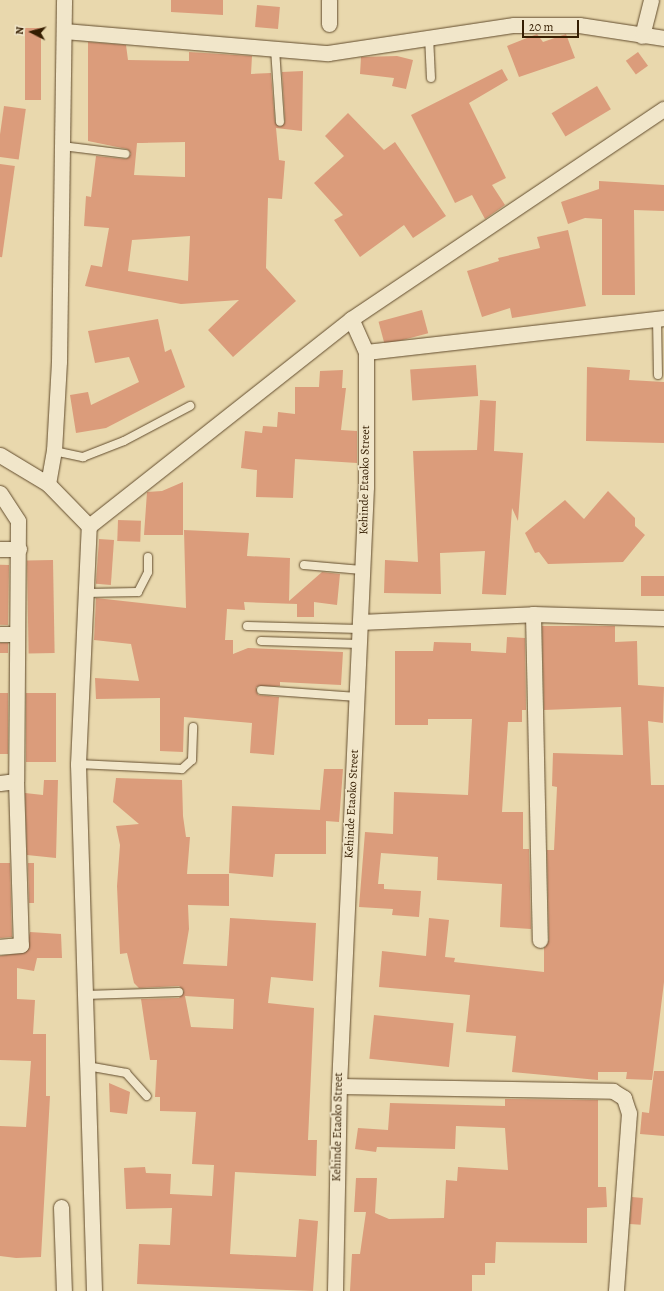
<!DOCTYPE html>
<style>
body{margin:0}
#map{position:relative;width:664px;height:1291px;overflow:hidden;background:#e9d8ad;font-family:Alegreya,serif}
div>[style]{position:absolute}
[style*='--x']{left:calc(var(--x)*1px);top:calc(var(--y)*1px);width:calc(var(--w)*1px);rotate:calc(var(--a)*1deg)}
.building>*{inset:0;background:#db9c7b;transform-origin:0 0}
.roads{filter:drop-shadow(0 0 1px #624c2d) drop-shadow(0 0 1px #624c2d)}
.lane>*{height:8px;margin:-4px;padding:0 4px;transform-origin:4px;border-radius:4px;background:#f1e6ca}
.street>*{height:15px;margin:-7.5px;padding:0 7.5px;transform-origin:7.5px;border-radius:7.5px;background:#f1e6ca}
span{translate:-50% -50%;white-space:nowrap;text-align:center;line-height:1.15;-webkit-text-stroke:3.5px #f1e6ca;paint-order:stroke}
.street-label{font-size:12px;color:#351e02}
.north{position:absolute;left:12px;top:12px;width:40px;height:40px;-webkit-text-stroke:3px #f1e6ca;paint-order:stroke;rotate:276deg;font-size:11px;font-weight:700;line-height:16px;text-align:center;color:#351e02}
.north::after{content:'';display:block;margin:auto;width:14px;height:18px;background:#351e02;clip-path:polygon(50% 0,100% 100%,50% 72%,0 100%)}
.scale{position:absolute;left:522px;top:20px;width:57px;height:18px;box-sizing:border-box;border:2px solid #351e02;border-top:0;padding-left:5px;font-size:12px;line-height:14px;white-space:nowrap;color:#351e02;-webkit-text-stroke:3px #f1e6ca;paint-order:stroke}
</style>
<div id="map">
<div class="building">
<div style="clip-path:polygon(171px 0,223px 0,223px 15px,171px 12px)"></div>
<div style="left:257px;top:5px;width:23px;height:22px;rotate:5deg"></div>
<div style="left:25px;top:28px;width:16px;height:72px"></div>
<div style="clip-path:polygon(537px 34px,543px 42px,566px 34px,575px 58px,519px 77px,507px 46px)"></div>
<div style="clip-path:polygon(evenodd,88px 42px,126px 45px,128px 60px,189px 61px,189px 52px,252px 56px,251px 74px,271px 73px,275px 122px,280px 127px,285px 122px,282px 72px,303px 71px,302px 131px,276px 128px,279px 160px,285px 161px,282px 199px,268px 198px,266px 268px,296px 301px,233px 357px,208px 330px,239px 300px,181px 304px,85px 286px,91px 265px,102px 267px,109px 228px,84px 226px,86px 196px,91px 197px,96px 156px,126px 159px,131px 154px,127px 149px,88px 141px,88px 42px,185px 142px,185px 177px,134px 175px,137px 143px,185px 142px,88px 42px,190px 236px,188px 281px,128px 271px,132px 240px,190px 236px)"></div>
<div style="left:638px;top:52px;width:17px;height:15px;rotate:54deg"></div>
<div style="clip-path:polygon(397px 56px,413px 60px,406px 89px,392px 86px,394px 78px,360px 74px,361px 57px)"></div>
<div style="clip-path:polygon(502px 69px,508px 80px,469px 103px,506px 178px,492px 185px,505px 205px,485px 219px,472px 195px,455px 203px,411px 115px)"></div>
<div style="left:597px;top:86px;width:27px;height:53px;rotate:59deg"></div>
<div style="left:4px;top:106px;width:22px;height:51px;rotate:8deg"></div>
<div style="clip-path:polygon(348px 113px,384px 150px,395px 142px,446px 216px,413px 238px,404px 225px,360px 257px,334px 220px,343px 215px,314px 183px,344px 156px,325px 136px)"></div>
<div style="left:0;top:164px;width:15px;height:92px;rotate:8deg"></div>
<div style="clip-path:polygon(599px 181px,664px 185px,664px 211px,634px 210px,635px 295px,602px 295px,602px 219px,585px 218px,568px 224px,561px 202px,599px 189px)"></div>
<div style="clip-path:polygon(568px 230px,586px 306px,512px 318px,510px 308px,482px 317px,467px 271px,499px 261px,498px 258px,540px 248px,537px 237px)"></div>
<div style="left:422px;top:310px;width:24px;height:45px;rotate:75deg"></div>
<div style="clip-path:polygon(158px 319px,165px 352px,171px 349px,185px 387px,106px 428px,76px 433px,70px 395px,88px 392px,91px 405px,139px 382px,129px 357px,95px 363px,88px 331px)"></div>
<div style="left:476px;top:365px;width:31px;height:66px;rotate:86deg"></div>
<div style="clip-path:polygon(587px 367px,630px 370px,629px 380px,664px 382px,664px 443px,586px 441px)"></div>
<div style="clip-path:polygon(343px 370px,342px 388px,346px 388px,341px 430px,357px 431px,357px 463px,295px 459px,293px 498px,256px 497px,257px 470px,241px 468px,245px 431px,262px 433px,263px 426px,277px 427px,278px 412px,295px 414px,295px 387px,319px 387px,320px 371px)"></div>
<div style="clip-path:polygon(480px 400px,496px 401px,494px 451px,523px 453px,518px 521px,512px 508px,506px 595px,482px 594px,485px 551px,440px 553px,441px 594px,384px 593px,385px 560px,418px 562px,413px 451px,477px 450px)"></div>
<div style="clip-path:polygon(183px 482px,183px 535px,144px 535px,147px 492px,162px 491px)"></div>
<div style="clip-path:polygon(608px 491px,635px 518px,635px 526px,645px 535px,623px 562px,548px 564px,539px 552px,535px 553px,525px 533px,565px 500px,584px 519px)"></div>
<div style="left:118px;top:520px;width:23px;height:21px;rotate:2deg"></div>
<div style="clip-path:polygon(184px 530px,249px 533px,247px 556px,290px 558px,289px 601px,322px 572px,340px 574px,337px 605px,314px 602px,314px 617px,297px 617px,297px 604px,244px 602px,245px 610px,227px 609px,225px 640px,233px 640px,233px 654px,248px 648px,343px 652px,341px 685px,280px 682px,280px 686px,256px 687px,258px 695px,279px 697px,274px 755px,250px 753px,252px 723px,184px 717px,183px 752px,160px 751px,160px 698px,96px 699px,95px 678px,139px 681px,131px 644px,94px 640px,96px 598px,186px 608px)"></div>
<div style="left:114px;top:540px;width:45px;height:15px;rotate:94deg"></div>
<div style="left:53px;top:560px;width:93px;height:26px;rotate:89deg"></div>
<div style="left:9px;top:565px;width:60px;height:9px;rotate:91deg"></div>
<div style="left:641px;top:576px;width:23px;height:20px"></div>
<div style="clip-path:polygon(542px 626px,615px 626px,615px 642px,637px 641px,638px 685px,664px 687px,663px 723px,648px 721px,651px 785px,664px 785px,664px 982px,652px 1080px,626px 1079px,627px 1072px,598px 1072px,598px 1080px,512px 1072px,516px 1036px,466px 1032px,470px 995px,379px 987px,382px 951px,426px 956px,429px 918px,449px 920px,445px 957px,455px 958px,454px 962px,544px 972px,544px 948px,549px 940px,547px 850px,554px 850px,557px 787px,552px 786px,553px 753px,623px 755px,621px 707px,544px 710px)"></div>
<div style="clip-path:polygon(507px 637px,525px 638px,526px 710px,522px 710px,522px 722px,508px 722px,502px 812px,523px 812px,523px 849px,529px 849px,531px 929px,500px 927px,502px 884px,437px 880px,438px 857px,381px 853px,378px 884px,384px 884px,384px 889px,421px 891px,419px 917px,392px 915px,393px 909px,359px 907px,365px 832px,393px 834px,394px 792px,468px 795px,472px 719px,428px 719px,428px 725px,395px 725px,395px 651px,433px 651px,434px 642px,471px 643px,471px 651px,506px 653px)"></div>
<div style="left:0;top:643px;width:8px;height:10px"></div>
<div style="left:0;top:693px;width:8px;height:61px"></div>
<div style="left:26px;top:693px;width:30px;height:69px"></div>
<div style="clip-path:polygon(324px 769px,343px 769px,339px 822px,326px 821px,326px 854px,275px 854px,273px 877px,229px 873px,232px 806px,320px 810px)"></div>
<div style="clip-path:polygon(evenodd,116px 778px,182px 780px,183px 816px,186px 837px,190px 837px,187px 874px,229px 874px,229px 906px,188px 905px,189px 929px,183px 964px,227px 966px,230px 918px,316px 923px,313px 981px,271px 977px,268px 1003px,314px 1008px,308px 1140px,317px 1140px,316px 1176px,235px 1172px,230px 1254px,296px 1257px,299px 1219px,318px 1221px,313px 1291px,137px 1284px,139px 1244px,170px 1245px,172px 1208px,126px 1209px,124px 1168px,145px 1167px,146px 1173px,171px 1174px,170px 1194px,212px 1196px,214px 1165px,192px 1164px,196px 1112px,160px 1111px,160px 1097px,155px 1097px,157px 1060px,150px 1060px,141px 999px,179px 998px,184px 991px,179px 986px,139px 988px,134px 983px,127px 953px,120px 954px,117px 886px,120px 845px,116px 826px,139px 824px,113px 802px,116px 778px,185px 996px,234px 999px,233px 1029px,191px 1027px,185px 996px)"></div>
<div style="clip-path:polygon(44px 780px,58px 780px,56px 858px,27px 855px,25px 793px,43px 795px)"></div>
<div style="clip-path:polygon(0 863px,10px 863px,12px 937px,0 938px)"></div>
<div style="clip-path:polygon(28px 863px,34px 863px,34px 903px,29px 903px)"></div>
<div style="clip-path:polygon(30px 932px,61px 934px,62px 958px,37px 958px,34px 971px,17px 968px,17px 999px,35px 1000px,33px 1034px,46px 1034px,46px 1096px,50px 1096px,41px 1257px,16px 1258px,0 1256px,0 1126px,26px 1127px,31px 1061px,0 1060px,0 956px,26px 952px)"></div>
<div style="left:374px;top:1015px;width:80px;height:44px;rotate:6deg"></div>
<div style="clip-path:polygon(654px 1071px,664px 1071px,664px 1136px,640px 1134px,642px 1112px,649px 1113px)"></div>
<div style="clip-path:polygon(109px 1083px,130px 1092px,127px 1114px,110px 1112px)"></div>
<div style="clip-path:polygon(505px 1099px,598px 1100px,598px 1187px,606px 1187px,607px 1207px,587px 1208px,587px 1243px,496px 1242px,495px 1263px,485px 1263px,485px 1275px,472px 1275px,472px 1291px,350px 1291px,352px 1254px,360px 1254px,366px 1212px,354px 1212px,356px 1178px,377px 1178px,375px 1213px,389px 1219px,444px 1218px,446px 1180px,457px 1181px,458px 1167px,508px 1170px,505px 1128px,456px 1126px,455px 1149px,377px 1147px,376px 1152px,355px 1149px,358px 1128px,388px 1130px,390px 1103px,505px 1106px)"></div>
<div style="left:632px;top:1197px;width:11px;height:27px;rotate:5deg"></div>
</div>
<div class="roads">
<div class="lane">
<div style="--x:429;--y:36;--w:42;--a:87.3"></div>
<div style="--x:275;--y:49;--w:73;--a:86.1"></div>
<div style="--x:62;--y:146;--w:64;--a:7.1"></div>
<div style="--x:657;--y:318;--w:57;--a:89"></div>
<div style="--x:54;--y:451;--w:30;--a:12"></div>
<div style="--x:83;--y:457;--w:44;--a:-21.3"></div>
<div style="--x:124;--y:441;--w:75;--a:-27.9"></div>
<div style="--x:304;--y:565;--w:58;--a:4.9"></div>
<div style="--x:86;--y:593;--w:52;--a:-1.1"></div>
<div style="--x:138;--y:592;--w:22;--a:-63"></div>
<div style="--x:148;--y:572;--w:15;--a:-90"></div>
<div style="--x:247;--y:626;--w:113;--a:1.5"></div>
<div style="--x:261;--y:641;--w:98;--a:1.8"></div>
<div style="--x:261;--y:690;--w:96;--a:4.2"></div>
<div style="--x:78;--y:764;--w:104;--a:2.8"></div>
<div style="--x:182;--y:769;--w:13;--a:-42"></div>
<div style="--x:192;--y:760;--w:33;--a:-88"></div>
<div style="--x:85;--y:995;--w:94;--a:-1.8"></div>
<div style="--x:87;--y:1066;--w:40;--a:10"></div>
<div style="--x:126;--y:1073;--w:31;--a:48"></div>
</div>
<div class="street">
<div style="--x:329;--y:0;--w:24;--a:90"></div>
<div style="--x:64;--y:31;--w:265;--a:4.8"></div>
<div style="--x:328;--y:53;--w:188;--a:-8.6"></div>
<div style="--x:514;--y:25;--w:65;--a:0"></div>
<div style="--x:579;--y:25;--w:86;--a:8.7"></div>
<div style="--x:642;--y:36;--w:37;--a:-76"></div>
<div style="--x:366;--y:352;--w:300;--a:-6.5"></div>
<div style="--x:0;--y:455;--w:56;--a:31.1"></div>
<div style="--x:48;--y:484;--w:59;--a:45.7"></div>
<div style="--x:48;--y:484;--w:34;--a:-80"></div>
<div style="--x:54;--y:451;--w:90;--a:-86.8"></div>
<div style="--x:59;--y:361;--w:361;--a:-89.2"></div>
<div style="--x:0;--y:493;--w:33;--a:57"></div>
<div style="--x:18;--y:521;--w:260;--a:90.4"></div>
<div style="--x:16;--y:781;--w:164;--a:88.3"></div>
<div style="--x:21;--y:945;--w:21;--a:175"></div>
<div style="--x:0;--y:549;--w:19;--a:0"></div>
<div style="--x:533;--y:614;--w:326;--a:88.8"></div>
<div style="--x:360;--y:622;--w:173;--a:-2.6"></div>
<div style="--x:533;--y:614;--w:131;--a:1.7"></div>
<div style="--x:0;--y:634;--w:17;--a:0"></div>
<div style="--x:0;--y:783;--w:16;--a:-7"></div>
<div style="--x:339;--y:1086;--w:274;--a:1"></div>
<div style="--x:613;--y:1091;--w:13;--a:32"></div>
<div style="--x:624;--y:1098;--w:16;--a:72"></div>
<div style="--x:629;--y:1113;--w:178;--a:94.2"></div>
<div style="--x:61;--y:1207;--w:84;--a:88"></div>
<div style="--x:94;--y:1291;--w:527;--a:-91.74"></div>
<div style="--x:78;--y:764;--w:238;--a:-87.4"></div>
<div style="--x:89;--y:526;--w:334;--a:-38.3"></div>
<div style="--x:351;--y:319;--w:377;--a:-33.9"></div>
<div style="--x:335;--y:1291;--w:205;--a:-88.9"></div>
<div style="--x:339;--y:1086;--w:600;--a:-87.42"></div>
<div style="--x:366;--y:487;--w:135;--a:-90"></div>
<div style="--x:366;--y:352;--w:36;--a:-114"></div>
</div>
</div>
<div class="street-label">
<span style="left:365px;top:480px;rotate:-89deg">Kehinde Etaoko Street</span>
<span style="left:352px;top:804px;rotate:-87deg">Kehinde Etaoko Street</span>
<span style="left:338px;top:1127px;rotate:-89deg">Kehinde Etaoko Street</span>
</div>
<div class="north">N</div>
<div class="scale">20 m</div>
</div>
